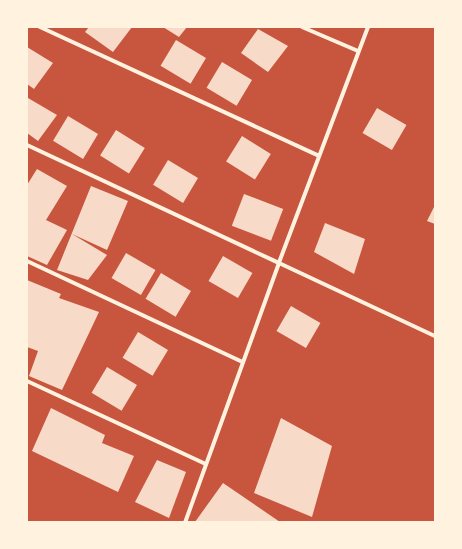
<!DOCTYPE html>
<style>
body{margin:0}
#map{position:relative;width:462px;height:549px;overflow:hidden;background:#c8553d;font-family:"Alegreya Sans",sans-serif}
div>[style]{position:absolute}
[style*='--x']{left:calc(var(--x)*1px);top:calc(var(--y)*1px);width:calc(var(--w)*1px);rotate:calc(var(--a)*1deg)}
.building>*{inset:0;background:#f7dbc8;transform-origin:0 0}
.minor>*{height:4px;margin:-2px;padding:0 2px;transform-origin:2px;border-radius:2px;background:#fff3e0}
span{translate:-50% -50%;white-space:nowrap;text-align:center;line-height:1.15;-webkit-text-stroke:4px #fff3e0;paint-order:stroke}
.frame{position:absolute;inset:0;border:28px solid #fff3e0;pointer-events:none}
</style>
<div id="map">
<div class="building">
<div style="clip-path:polygon(89px 27px,132px 27px,113px 52px,85px 32px)"></div>
<div style="clip-path:polygon(163px 27px,187px 27px,179px 37px)"></div>
<div style="clip-path:polygon(258px 29px,288px 46px,268px 72px,241px 53px)"></div>
<div style="left:176px;top:40px;width:35px;height:30px;rotate:31deg"></div>
<div style="clip-path:polygon(27px 47px,53px 63px,34px 89px,27px 84px)"></div>
<div style="left:222px;top:62px;width:35px;height:30px;rotate:31deg"></div>
<div style="clip-path:polygon(28px 98px,57px 115px,38px 141px,27px 133px)"></div>
<div style="left:377px;top:108px;width:34px;height:29px;rotate:30deg"></div>
<div style="left:68px;top:116px;width:35px;height:29px;rotate:31deg"></div>
<div style="left:116px;top:130px;width:34px;height:30px;rotate:32deg"></div>
<div style="left:242px;top:136px;width:34px;height:30px;rotate:32deg"></div>
<div style="left:168px;top:160px;width:35px;height:29px;rotate:31deg"></div>
<div style="clip-path:polygon(37px 169px,67px 186px,46px 220px,67px 230px,47px 265px,27px 256px,27px 185px)"></div>
<div style="clip-path:polygon(91px 186px,128px 201px,107px 250px,72px 234px,107px 255px,88px 280px,57px 270px)"></div>
<div style="left:244px;top:194px;width:42px;height:34px;rotate:21deg"></div>
<div style="clip-path:polygon(435px 205px,435px 224px,427px 221px)"></div>
<div style="clip-path:polygon(325px 223px,365px 239px,354px 274px,314px 252px)"></div>
<div style="left:126px;top:253px;width:34px;height:29px;rotate:30deg"></div>
<div style="left:223px;top:256px;width:34px;height:29px;rotate:30deg"></div>
<div style="left:161px;top:273px;width:35px;height:30px;rotate:31deg"></div>
<div style="clip-path:polygon(27px 280px,61px 294px,59px 298px,99px 312px,62px 390px,29px 376px,38px 351px,27px 347px)"></div>
<div style="left:291px;top:306px;width:34px;height:29px;rotate:30deg"></div>
<div style="left:138px;top:332px;width:35px;height:30px;rotate:31deg"></div>
<div style="left:107px;top:367px;width:35px;height:30px;rotate:31deg"></div>
<div style="clip-path:polygon(51px 408px,105px 435px,102px 443px,134px 456px,118px 492px,32px 451px)"></div>
<div style="clip-path:polygon(281px 418px,332px 446px,312px 517px,254px 493px)"></div>
<div style="clip-path:polygon(157px 460px,186px 472px,169px 518px,135px 502px)"></div>
<div style="clip-path:polygon(223px 483px,280px 522px,195px 522px)"></div>
</div>
<div class="minor">
<div style="--x:40;--y:27;--w:305;--a:24.8"></div>
<div style="--x:302;--y:27;--w:61;--a:23.2"></div>
<div style="--x:368;--y:27;--w:252;--a:110.7"></div>
<div style="--x:279;--y:263;--w:172;--a:25.1"></div>
<div style="--x:27;--y:145;--w:278;--a:25.1"></div>
<div style="--x:279;--y:263;--w:276;--a:109.9"></div>
<div style="--x:27;--y:261;--w:238;--a:25.1"></div>
<div style="--x:27;--y:381;--w:197;--a:24.9"></div>
</div>
<div class="frame"></div>
</div>
